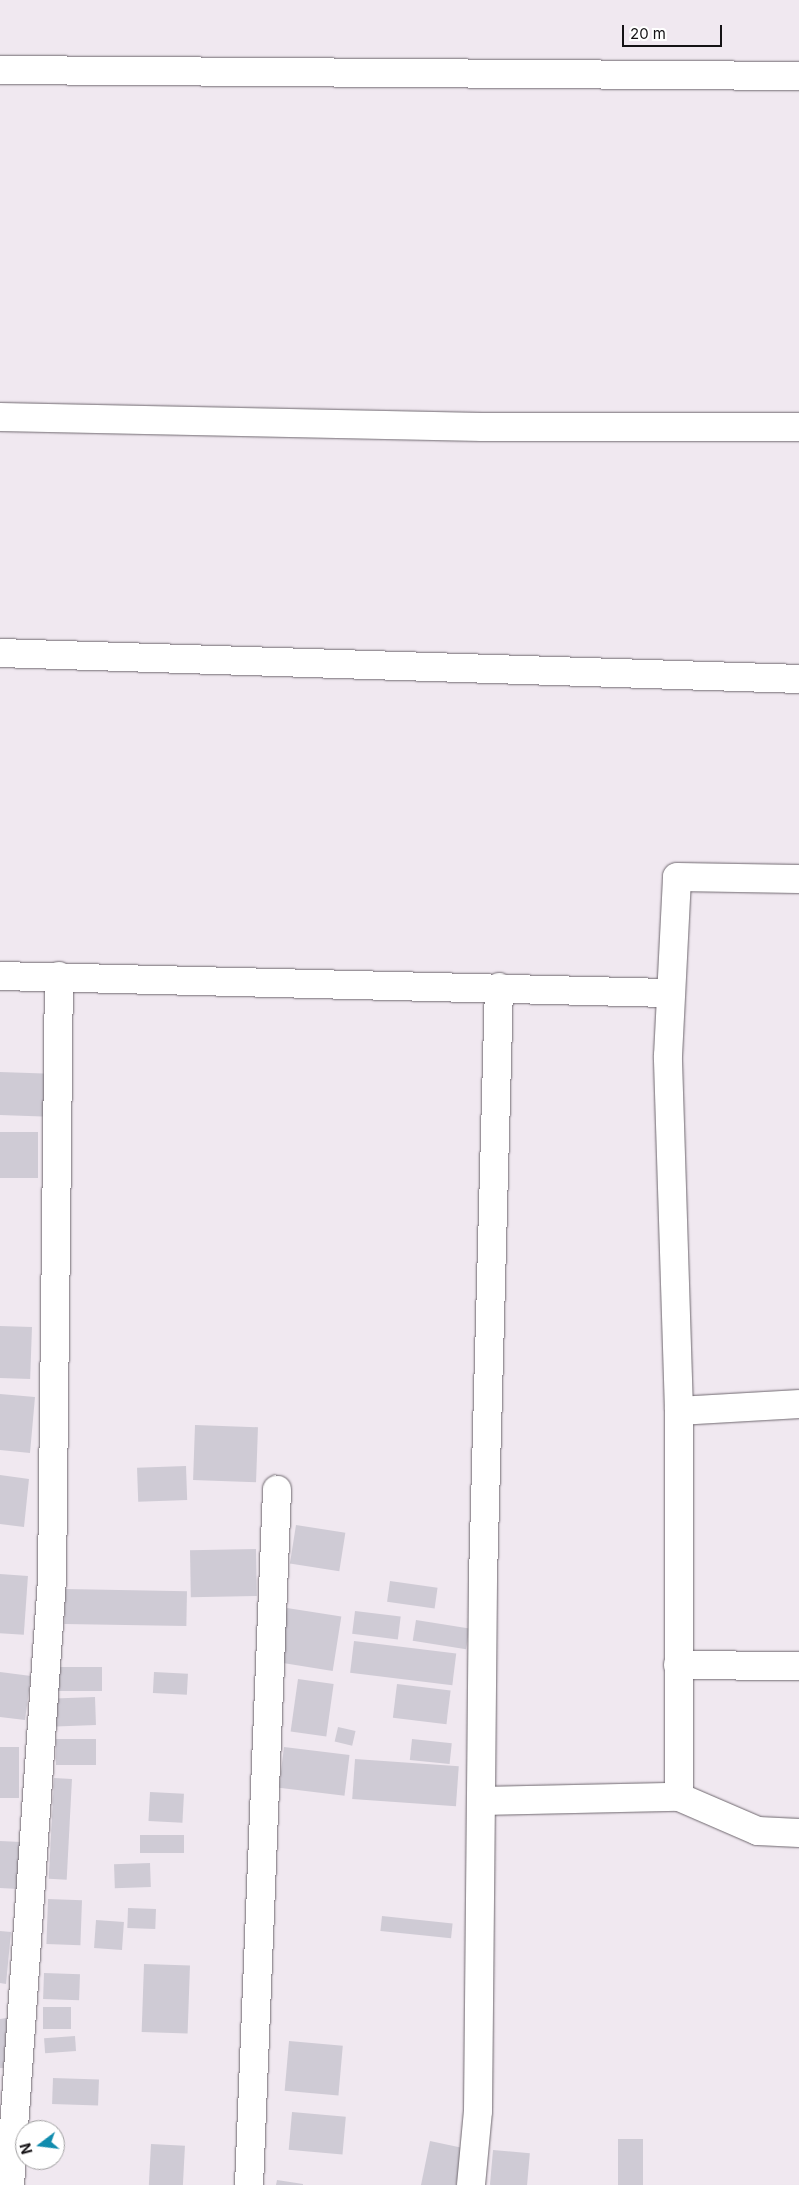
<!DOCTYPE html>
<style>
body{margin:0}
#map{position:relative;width:799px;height:2185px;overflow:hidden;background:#f0e8f0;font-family:Inter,sans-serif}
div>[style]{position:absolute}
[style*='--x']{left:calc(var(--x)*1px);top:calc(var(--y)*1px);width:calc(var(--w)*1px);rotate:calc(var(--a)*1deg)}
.building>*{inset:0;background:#cfcbd5;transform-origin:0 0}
.roads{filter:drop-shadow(0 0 1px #6f686f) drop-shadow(0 0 1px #6f686f)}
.minor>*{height:28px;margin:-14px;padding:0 14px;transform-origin:14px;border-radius:14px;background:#fff}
span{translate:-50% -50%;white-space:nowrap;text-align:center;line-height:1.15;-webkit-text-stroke:4px #fff;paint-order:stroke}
.north{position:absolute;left:15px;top:2120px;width:50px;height:50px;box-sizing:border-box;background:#fff;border:1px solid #a1a0a1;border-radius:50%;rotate:255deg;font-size:14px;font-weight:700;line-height:20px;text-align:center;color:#141215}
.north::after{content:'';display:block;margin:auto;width:18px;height:22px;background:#108cae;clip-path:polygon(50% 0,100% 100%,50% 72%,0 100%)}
.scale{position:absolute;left:622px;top:25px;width:100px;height:22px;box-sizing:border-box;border:2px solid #141215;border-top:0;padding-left:6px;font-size:15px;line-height:18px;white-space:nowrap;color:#141215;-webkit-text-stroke:4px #fff;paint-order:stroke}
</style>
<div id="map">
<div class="building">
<div style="left:0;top:1072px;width:51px;height:43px;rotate:2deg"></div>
<div style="left:0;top:1132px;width:38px;height:46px"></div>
<div style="left:0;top:1326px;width:32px;height:52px;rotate:2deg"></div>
<div style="clip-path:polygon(0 1394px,35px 1397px,30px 1453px,0 1450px)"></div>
<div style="left:195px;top:1425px;width:63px;height:55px;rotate:2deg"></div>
<div style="left:186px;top:1466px;width:34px;height:49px;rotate:88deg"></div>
<div style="clip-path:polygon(0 1475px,29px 1479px,24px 1527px,0 1524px)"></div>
<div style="left:296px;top:1525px;width:50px;height:39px;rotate:9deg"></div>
<div style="left:256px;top:1549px;width:47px;height:66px;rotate:89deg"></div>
<div style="left:0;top:1574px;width:28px;height:59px;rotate:4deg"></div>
<div style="left:390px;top:1581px;width:48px;height:21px;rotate:8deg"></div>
<div style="left:65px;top:1589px;width:122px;height:35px;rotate:1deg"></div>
<div style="left:287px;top:1608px;width:55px;height:55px;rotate:9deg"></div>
<div style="left:355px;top:1611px;width:46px;height:23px;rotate:7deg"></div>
<div style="left:416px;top:1620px;width:54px;height:21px;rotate:9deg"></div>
<div style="left:354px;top:1641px;width:103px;height:32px;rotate:7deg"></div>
<div style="left:102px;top:1667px;width:24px;height:53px;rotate:90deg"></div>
<div style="clip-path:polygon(0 1672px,31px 1676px,25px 1720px,0 1717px)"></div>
<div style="left:154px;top:1672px;width:34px;height:21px;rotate:3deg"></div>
<div style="left:298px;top:1679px;width:36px;height:53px;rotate:8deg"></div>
<div style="left:397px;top:1684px;width:54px;height:34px;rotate:7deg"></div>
<div style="left:95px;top:1697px;width:28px;height:40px;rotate:88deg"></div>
<div style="left:338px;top:1727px;width:18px;height:15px;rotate:13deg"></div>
<div style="left:56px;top:1739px;width:40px;height:26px"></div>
<div style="left:412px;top:1739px;width:40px;height:21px;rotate:6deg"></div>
<div style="left:0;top:1747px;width:19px;height:51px"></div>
<div style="left:284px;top:1747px;width:66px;height:41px;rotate:7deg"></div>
<div style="left:355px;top:1759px;width:104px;height:40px;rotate:4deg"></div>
<div style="left:54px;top:1778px;width:18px;height:101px;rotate:3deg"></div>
<div style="left:150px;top:1792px;width:34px;height:29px;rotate:3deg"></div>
<div style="left:140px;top:1835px;width:44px;height:18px"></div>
<div style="left:0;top:1841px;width:21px;height:47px;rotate:3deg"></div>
<div style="left:150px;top:1863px;width:24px;height:36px;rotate:88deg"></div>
<div style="left:48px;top:1899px;width:34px;height:45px;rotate:2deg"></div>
<div style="left:128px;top:1908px;width:28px;height:20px;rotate:2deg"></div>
<div style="left:382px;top:1916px;width:71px;height:15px;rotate:6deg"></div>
<div style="left:96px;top:1920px;width:28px;height:28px;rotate:4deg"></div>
<div style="clip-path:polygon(0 1931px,11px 1932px,6px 1984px,0 1983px)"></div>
<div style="left:144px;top:1964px;width:46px;height:68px;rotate:2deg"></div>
<div style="left:44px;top:1973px;width:36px;height:26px;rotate:2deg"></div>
<div style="left:43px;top:2007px;width:28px;height:22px"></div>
<div style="clip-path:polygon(7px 2018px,9px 2068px,0 2068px,0 2019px)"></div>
<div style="left:75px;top:2036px;width:15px;height:31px;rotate:86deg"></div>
<div style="left:289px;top:2041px;width:54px;height:50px;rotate:5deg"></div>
<div style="left:53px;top:2078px;width:46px;height:26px;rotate:2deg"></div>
<div style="left:292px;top:2112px;width:54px;height:38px;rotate:5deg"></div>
<div style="left:618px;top:2139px;width:25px;height:46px"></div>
<div style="clip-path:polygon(430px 2141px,463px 2148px,456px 2185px,421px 2185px)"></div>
<div style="left:151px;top:2144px;width:34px;height:41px;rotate:3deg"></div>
<div style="left:493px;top:2150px;width:37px;height:35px;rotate:5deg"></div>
<div style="clip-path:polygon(277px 2180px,303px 2184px,303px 2185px,276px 2185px)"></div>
</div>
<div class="roads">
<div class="minor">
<div style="--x:0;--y:70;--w:799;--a:0.43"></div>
<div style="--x:0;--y:417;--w:482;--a:1.2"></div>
<div style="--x:482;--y:427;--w:317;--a:0"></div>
<div style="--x:0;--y:653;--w:799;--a:1.86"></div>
<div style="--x:0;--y:976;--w:668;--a:1.46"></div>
<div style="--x:679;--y:1411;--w:120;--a:-3.3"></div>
<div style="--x:678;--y:1665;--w:121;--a:0.5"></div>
<div style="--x:679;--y:1797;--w:386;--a:-90"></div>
<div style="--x:679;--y:1411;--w:355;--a:-91.8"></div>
<div style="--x:668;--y:1056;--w:179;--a:-87.1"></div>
<div style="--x:677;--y:877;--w:122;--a:0.9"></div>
<div style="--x:481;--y:1801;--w:198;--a:-1.2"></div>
<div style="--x:679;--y:1797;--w:86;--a:23.3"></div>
<div style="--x:758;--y:1831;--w:41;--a:2.8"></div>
<div style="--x:10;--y:2185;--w:606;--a:-86.03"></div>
<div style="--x:52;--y:1580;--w:604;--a:-89.34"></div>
<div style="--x:249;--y:2185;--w:696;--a:-87.69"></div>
<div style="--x:471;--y:2185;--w:74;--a:-84.6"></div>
<div style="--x:478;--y:2111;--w:533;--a:-89.46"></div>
<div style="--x:483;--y:1578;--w:591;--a:-88.45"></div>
</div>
</div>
<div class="north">N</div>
<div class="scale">20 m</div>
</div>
